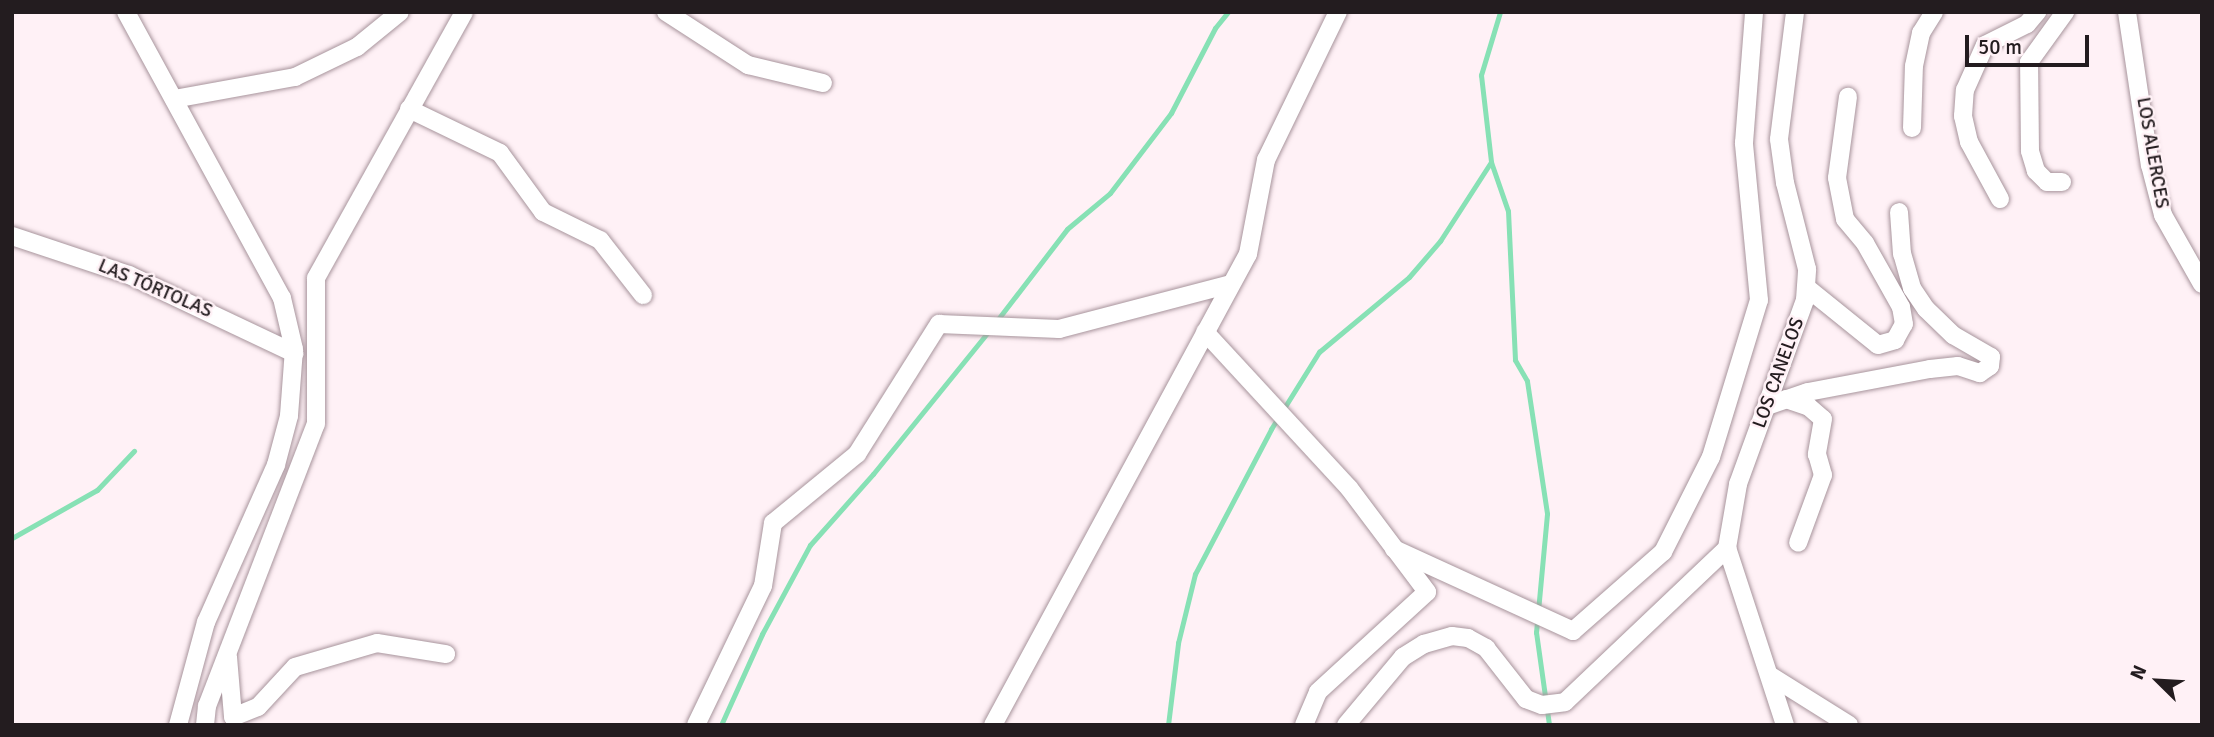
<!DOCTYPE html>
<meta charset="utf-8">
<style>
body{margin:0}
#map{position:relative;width:2214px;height:737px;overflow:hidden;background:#fff1f6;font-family:Signika,sans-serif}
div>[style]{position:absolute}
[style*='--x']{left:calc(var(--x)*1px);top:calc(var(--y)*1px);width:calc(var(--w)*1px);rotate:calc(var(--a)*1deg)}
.stream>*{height:5px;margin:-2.5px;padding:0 2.5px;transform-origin:2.5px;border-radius:2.5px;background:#87e1b5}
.roads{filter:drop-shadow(0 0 2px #a8949c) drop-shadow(0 0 2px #a8949c)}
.minor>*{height:18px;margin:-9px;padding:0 9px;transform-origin:9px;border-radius:9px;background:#fff}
span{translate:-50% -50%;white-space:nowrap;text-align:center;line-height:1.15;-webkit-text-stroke:5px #fff1f6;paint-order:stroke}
.street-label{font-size:19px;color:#231c1f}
.frame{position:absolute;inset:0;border:14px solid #231c1f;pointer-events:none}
.north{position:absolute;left:2123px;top:646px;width:70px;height:70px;-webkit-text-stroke:5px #fff1f6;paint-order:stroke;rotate:294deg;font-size:19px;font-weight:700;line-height:28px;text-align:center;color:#231c1f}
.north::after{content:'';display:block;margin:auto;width:24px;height:32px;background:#231c1f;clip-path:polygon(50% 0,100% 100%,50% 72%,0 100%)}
.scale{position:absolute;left:1965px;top:35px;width:124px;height:32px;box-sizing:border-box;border:4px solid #231c1f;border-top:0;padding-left:9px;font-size:21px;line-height:24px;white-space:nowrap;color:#231c1f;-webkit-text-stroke:5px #fff1f6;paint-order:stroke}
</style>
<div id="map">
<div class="stream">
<div style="--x:1500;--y:12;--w:66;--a:106.8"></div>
<div style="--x:1481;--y:75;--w:88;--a:83.4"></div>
<div style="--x:1491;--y:162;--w:52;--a:70.9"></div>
<div style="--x:1508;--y:211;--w:149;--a:87.3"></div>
<div style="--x:1515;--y:360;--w:24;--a:60"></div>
<div style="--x:1527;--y:381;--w:134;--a:81.4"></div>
<div style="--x:1547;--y:514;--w:119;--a:95.3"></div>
<div style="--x:1536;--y:632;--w:94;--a:82"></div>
<div style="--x:995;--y:323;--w:118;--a:-52.5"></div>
<div style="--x:1067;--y:229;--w:56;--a:-39.9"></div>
<div style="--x:1110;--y:193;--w:101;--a:-52.7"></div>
<div style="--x:1171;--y:113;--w:96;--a:-62.6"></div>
<div style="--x:1215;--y:28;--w:21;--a:-51"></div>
<div style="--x:12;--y:538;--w:98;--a:-29.5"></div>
<div style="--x:97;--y:490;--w:54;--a:-46.5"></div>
<div style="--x:721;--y:725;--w:100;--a:-65.7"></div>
<div style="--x:762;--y:634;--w:101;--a:-61.7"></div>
<div style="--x:810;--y:545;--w:95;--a:-48.4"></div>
<div style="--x:873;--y:474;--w:184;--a:-51"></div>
<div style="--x:1168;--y:725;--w:83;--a:-83"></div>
<div style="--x:1178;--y:643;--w:71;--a:-76.2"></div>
<div style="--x:1195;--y:574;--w:164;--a:-62.3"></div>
<div style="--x:1271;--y:429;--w:91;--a:-58.1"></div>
<div style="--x:1319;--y:352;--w:117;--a:-39.8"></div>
<div style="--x:1409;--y:277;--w:48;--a:-49.3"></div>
<div style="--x:1440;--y:241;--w:94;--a:-57.2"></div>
</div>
<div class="roads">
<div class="minor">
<div style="--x:126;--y:12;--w:326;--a:61.4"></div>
<div style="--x:282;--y:298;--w:52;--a:76.8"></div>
<div style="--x:294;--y:349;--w:67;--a:94.3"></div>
<div style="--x:289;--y:416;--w:51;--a:104.9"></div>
<div style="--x:276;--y:465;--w:172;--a:114"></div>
<div style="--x:206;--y:622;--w:107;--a:105.2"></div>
<div style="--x:666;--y:12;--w:98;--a:32.9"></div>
<div style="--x:748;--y:65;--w:77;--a:13.5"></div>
<div style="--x:2127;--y:12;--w:155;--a:81.5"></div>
<div style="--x:2150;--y:165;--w:52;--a:75.4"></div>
<div style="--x:2163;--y:215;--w:79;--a:60.5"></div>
<div style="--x:174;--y:99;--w:123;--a:-10.3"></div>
<div style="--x:295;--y:77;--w:69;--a:-25.8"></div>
<div style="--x:357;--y:47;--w:55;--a:-39.1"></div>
<div style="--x:409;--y:109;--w:101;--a:25.8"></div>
<div style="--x:500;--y:153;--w:73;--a:53.9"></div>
<div style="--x:543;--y:212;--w:64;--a:26.2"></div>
<div style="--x:600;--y:240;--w:70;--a:52"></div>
<div style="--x:1912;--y:128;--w:62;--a:-88.2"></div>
<div style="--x:1914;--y:66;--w:34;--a:-78"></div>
<div style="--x:1921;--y:33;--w:25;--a:-58"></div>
<div style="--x:2062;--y:182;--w:15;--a:180"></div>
<div style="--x:2047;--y:182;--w:16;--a:-135"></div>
<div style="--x:2036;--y:171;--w:21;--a:-107"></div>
<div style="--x:2030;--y:151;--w:89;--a:-90.6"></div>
<div style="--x:2029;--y:62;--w:62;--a:-54.2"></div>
<div style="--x:2000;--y:199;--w:65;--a:-118.5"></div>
<div style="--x:1969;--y:142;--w:27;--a:-103"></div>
<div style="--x:1963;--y:116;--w:26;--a:-86"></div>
<div style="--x:1965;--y:90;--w:49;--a:-66"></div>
<div style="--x:1985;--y:45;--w:47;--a:-26.6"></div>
<div style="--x:2027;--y:24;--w:16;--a:-50"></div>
<div style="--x:12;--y:236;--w:123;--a:18.4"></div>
<div style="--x:129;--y:275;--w:183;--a:25.3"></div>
<div style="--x:1806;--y:287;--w:92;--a:38.9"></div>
<div style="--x:1878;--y:345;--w:18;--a:-16"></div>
<div style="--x:1895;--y:340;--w:18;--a:-61"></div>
<div style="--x:1904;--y:324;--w:17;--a:-100"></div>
<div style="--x:1901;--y:307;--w:73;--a:-119.4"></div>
<div style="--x:1865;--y:243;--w:31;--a:-130"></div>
<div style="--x:1845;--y:219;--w:42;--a:-101"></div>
<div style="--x:1837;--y:178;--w:82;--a:-82.3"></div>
<div style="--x:1205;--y:332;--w:212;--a:47.3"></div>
<div style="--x:1349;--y:488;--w:130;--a:53.1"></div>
<div style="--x:1427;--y:592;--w:148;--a:137.5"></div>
<div style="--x:1318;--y:692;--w:36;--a:113"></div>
<div style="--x:1786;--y:399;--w:24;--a:19"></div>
<div style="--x:1809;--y:407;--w:18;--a:41"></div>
<div style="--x:1823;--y:419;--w:36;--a:100"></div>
<div style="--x:1817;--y:454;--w:22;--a:74"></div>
<div style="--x:1823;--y:475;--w:72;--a:110.2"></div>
<div style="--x:1767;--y:406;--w:43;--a:-18.9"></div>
<div style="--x:1808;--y:392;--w:124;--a:-10.7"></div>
<div style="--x:1930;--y:369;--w:28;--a:-6"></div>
<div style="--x:1958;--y:366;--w:23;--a:18"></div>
<div style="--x:1980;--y:373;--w:12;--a:-35"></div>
<div style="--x:1990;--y:366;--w:9;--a:-84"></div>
<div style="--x:1991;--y:357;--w:44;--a:-149.9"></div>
<div style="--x:1953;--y:335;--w:37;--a:-136"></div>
<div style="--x:1926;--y:309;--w:25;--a:-124"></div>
<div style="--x:1912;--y:288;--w:35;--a:-106"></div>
<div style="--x:1902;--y:254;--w:42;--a:-94.1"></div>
<div style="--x:1394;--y:549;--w:197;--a:24.6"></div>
<div style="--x:1573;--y:631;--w:120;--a:-41.3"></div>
<div style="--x:1663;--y:552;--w:106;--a:-63.2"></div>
<div style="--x:1711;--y:457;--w:164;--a:-73"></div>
<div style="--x:1759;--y:300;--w:158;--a:-95.5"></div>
<div style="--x:1744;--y:143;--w:131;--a:-85.6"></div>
<div style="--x:228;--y:657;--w:60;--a:85.2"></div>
<div style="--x:233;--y:717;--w:27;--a:-22"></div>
<div style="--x:258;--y:707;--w:54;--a:-47.2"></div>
<div style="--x:295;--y:667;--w:85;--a:-16.3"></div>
<div style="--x:377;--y:643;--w:70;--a:9.1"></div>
<div style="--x:1771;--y:676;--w:92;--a:32.1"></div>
<div style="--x:205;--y:725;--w:19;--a:-84"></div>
<div style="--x:207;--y:706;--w:302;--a:-68.9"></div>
<div style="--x:316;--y:424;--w:146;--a:-90"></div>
<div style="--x:316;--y:278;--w:304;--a:-60.9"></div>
<div style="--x:696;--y:725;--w:154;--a:-64.3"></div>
<div style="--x:763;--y:586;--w:64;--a:-81"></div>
<div style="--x:773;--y:523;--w:109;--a:-39.4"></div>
<div style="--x:857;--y:454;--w:154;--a:-57.8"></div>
<div style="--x:939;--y:324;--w:120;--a:2.4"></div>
<div style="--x:1059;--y:329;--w:178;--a:-14.7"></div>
<div style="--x:993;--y:725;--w:536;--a:-61.57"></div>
<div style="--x:1248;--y:254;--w:96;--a:-79.2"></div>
<div style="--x:1266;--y:160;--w:165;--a:-64.1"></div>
<div style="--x:1346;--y:725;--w:89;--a:-50"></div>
<div style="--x:1403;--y:657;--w:25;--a:-32"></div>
<div style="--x:1424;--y:644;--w:29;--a:-16"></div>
<div style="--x:1452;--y:636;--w:16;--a:7"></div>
<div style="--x:1468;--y:638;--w:21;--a:29"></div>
<div style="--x:1486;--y:648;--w:65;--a:51.9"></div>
<div style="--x:1526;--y:699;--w:17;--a:21"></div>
<div style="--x:1542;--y:705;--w:23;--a:-7"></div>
<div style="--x:1565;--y:702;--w:224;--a:-43.5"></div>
<div style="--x:1785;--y:725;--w:186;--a:-108.1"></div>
<div style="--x:1727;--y:548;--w:65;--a:-80.2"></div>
<div style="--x:1738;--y:484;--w:196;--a:-70"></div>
<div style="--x:1805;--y:300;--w:31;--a:-86"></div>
<div style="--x:1807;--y:269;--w:89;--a:-104.3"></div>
<div style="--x:1785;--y:183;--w:44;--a:-97.8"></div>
<div style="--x:1779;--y:139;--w:128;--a:-82.8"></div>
</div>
</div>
<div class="street-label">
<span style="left:2152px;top:153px;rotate:80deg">LOS ALERCES</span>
<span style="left:155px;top:289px;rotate:23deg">LAS TÓRTOLAS</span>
<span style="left:1779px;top:373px;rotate:-70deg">LOS CANELOS</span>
</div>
<div class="frame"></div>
<div class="north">N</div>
<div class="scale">50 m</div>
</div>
